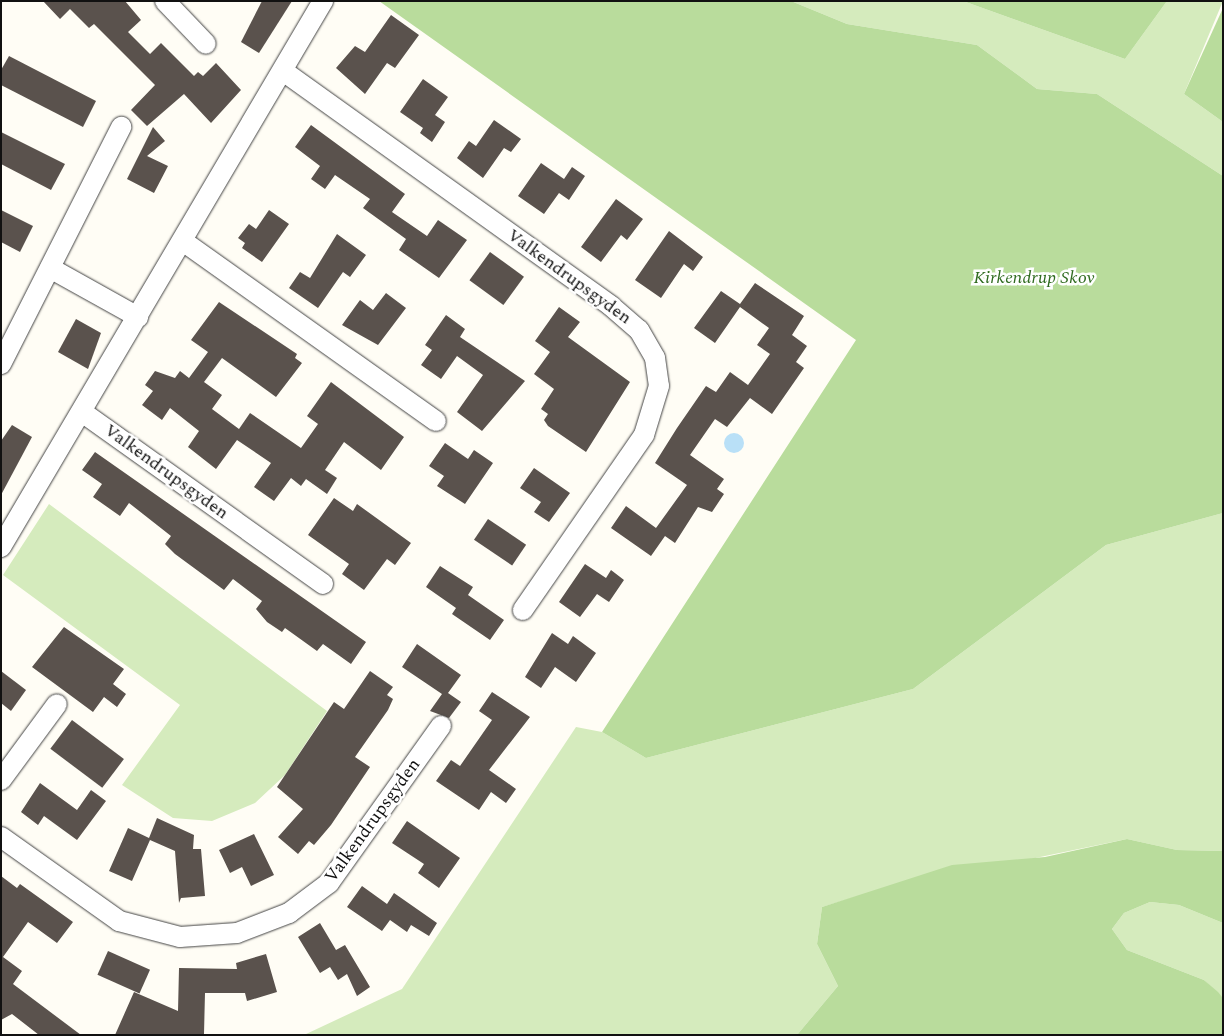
<!DOCTYPE html>
<style>
body{margin:0}
#map{position:relative;width:1224px;height:1036px;overflow:hidden;background:#fffdf5;font-family:Spectral,serif}
div>[style]{position:absolute}
[style*='--x']{left:calc(var(--x)*1px);top:calc(var(--y)*1px);width:calc(var(--w)*1px);rotate:calc(var(--a)*1deg)}
.green>*{inset:0;background:#d5ebbd}
.forest>*{inset:0;background:#b9dc9c}
.water>*{inset:0;background:#b9e0f7}
.round{border-radius:50%}
.building>*{inset:0;background:#5a524d;transform-origin:0 0}
.roads{filter:drop-shadow(0 0 1px #444) drop-shadow(0 0 1px #444)}
.minor>*{height:20px;margin:-10px;padding:0 10px;transform-origin:10px;border-radius:10px;background:#fff}
span{translate:-50% -50%;white-space:nowrap;text-align:center;line-height:1.15;-webkit-text-stroke:5px #fff;paint-order:stroke}
.street-label{font-size:18px;color:#111}
.park-label{font-size:18px;color:#2f6b1f;font-style:italic}
.frame{position:absolute;inset:0;border:2px solid #111;pointer-events:none}
</style>
<div id="map">
<div class="green">
<div style="clip-path:polygon(791px 1px,963px 1px,1125px 59px,1167px 1px,1223px 1px,1184px 94px,1223px 122px,1223px 176px,1097px 94px,1037px 89px,977px 45px,847px 24px)"></div>
<div style="clip-path:polygon(49px 504px,327px 711px,285px 775px,255px 803px,212px 821px,173px 818px,122px 785px,180px 705px,3px 575px)"></div>
<div style="clip-path:polygon(1223px 513px,1223px 851px,1177px 850px,1127px 839px,872px 892px,822px 907px,817px 944px,838px 986px,797px 1035px,304px 1035px,402px 989px,576px 727px,602px 732px,646px 758px,913px 689px,1106px 545px)"></div>
<div style="clip-path:polygon(1150px 902px,1179px 905px,1223px 923px,1223px 998px,1204px 980px,1127px 950px,1112px 929px,1124px 913px)"></div>
</div>
<div class="forest">
<div style="clip-path:polygon(379px 1px,791px 1px,847px 24px,977px 45px,1037px 89px,1097px 94px,1223px 176px,1223px 513px,1106px 545px,913px 689px,646px 758px,602px 732px,856px 340px)"></div>
<div style="clip-path:polygon(963px 1px,1167px 1px,1125px 59px)"></div>
<div style="clip-path:polygon(1223px 8px,1223px 122px,1184px 94px)"></div>
<div style="clip-path:polygon(1127px 839px,1177px 850px,1223px 851px,1223px 923px,1179px 905px,1150px 902px,1124px 913px,1112px 929px,1127px 950px,1204px 980px,1218px 992px,1223px 998px,1223px 1035px,797px 1035px,838px 986px,817px 944px,822px 907px,952px 865px,1045px 857px)"></div>
</div>
<div class="water">
<div class="round" style="left:724px;top:433px;width:20px;height:20px"></div>
</div>
<div class="building">
<div style="clip-path:polygon(43px 1px,125px 1px,141px 20px,128px 32px,150px 54px,161px 43px,194px 76px,198px 72px,203px 76px,216px 63px,241px 90px,211px 123px,184px 94px,147px 126px,131px 110px,155px 85px,94px 24px,89px 28px,70px 9px,60px 19px)"></div>
<div style="clip-path:polygon(262px 1px,292px 1px,259px 53px,241px 42px)"></div>
<div style="clip-path:polygon(391px 15px,419px 35px,395px 68px,387px 63px,365px 94px,336px 68px,355px 46px,365px 52px)"></div>
<div style="clip-path:polygon(9px 56px,96px 101px,83px 127px,1px 85px,1px 70px)"></div>
<div style="clip-path:polygon(423px 79px,448px 97px,435px 115px,445px 122px,432px 142px,420px 133px,423px 128px,400px 112px)"></div>
<div style="clip-path:polygon(494px 120px,521px 139px,511px 152px,504px 148px,483px 178px,457px 158px,469px 141px,476px 146px)"></div>
<div style="clip-path:polygon(311px 125px,405px 194px,392px 212px,427px 236px,438px 220px,467px 240px,439px 278px,399px 250px,406px 239px,363px 208px,370px 199px,335px 175px,325px 189px,311px 179px,320px 166px,295px 147px)"></div>
<div style="clip-path:polygon(153px 127px,165px 141px,147px 156px,168px 166px,154px 193px,127px 179px)"></div>
<div style="clip-path:polygon(1px 132px,65px 164px,51px 190px,1px 164px)"></div>
<div style="clip-path:polygon(541px 163px,564px 179px,572px 167px,585px 176px,569px 200px,559px 193px,544px 214px,518px 196px)"></div>
<div style="clip-path:polygon(616px 199px,643px 219px,627px 240px,621px 235px,601px 262px,581px 247px)"></div>
<div style="clip-path:polygon(1px 210px,33px 226px,20px 252px,1px 242px)"></div>
<div style="clip-path:polygon(269px 210px,289px 224px,262px 262px,242px 248px,245px 243px,238px 238px,249px 224px,256px 229px)"></div>
<div style="clip-path:polygon(669px 231px,703px 257px,693px 271px,684px 264px,661px 298px,635px 280px)"></div>
<div style="clip-path:polygon(337px 234px,366px 255px,350px 277px,343px 272px,318px 308px,289px 288px,300px 272px,310px 278px)"></div>
<div style="left:490px;top:252px;width:42px;height:35px;rotate:36deg"></div>
<div style="clip-path:polygon(755px 283px,804px 316px,792px 335px,807px 346px,796px 362px,804px 368px,772px 414px,750px 398px,727px 427px,715px 419px,690px 455px,724px 479px,717px 489px,724px 494px,712px 512px,698px 507px,675px 543px,665px 536px,651px 556px,611px 528px,626px 506px,656px 528px,687px 485px,655px 463px,677px 428px,706px 386px,716px 392px,730px 372px,748px 385px,770px 354px,757px 345px,769px 328px,740px 307px,715px 343px,694px 328px,721px 291px,740px 304px)"></div>
<div style="clip-path:polygon(386px 293px,406px 308px,378px 345px,342px 325px,360px 300px,373px 310px)"></div>
<div style="clip-path:polygon(219px 302px,297px 354px,295px 358px,302px 363px,276px 397px,222px 358px,204px 382px,222px 395px,212px 409px,239px 429px,250px 413px,301px 448px,318px 424px,307px 416px,331px 382px,404px 437px,381px 470px,344px 442px,325px 470px,337px 478px,327px 494px,306px 479px,301px 486px,291px 478px,274px 501px,254px 487px,271px 463px,237px 440px,216px 469px,188px 447px,199px 431px,170px 408px,162px 420px,142px 405px,153px 391px,145px 385px,155px 371px,175px 378px,180px 371px,189px 378px,208px 352px,191px 340px)"></div>
<div style="clip-path:polygon(559px 307px,580px 322px,568px 337px,630px 382px,586px 452px,548px 426px,544px 420px,548px 414px,541px 409px,554px 389px,534px 374px,550px 352px,535px 341px)"></div>
<div style="clip-path:polygon(446px 315px,465px 329px,460px 337px,525px 381px,482px 431px,457px 412px,483px 375px,457px 356px,441px 379px,421px 365px,432px 350px,425px 345px)"></div>
<div style="clip-path:polygon(76px 319px,101px 333px,88px 369px,58px 352px)"></div>
<div style="clip-path:polygon(12px 425px,32px 437px,1px 495px,1px 441px)"></div>
<div style="clip-path:polygon(445px 443px,468px 459px,474px 450px,493px 463px,465px 504px,437px 486px,444px 476px,429px 466px)"></div>
<div style="clip-path:polygon(95px 452px,366px 642px,351px 664px,323px 644px,317px 651px,285px 628px,282px 632px,267px 622px,256px 609px,262px 601px,233px 579px,224px 590px,175px 554px,165px 544px,171px 536px,129px 503px,120px 516px,93px 497px,102px 484px,82px 470px)"></div>
<div style="clip-path:polygon(534px 468px,570px 493px,549px 522px,534px 512px,541px 502px,520px 488px)"></div>
<div style="clip-path:polygon(334px 498px,353px 511px,357px 504px,411px 543px,395px 565px,387px 559px,364px 590px,342px 574px,349px 564px,308px 535px)"></div>
<div style="left:488px;top:519px;width:46px;height:25px;rotate:34deg"></div>
<div style="clip-path:polygon(585px 564px,606px 578px,611px 570px,624px 580px,609px 602px,597px 594px,580px 617px,559px 602px)"></div>
<div style="clip-path:polygon(440px 566px,473px 587px,468px 595px,504px 620px,490px 640px,452px 614px,456px 608px,426px 587px)"></div>
<div style="clip-path:polygon(64px 627px,124px 669px,113px 684px,126px 694px,117px 707px,104px 697px,93px 712px,32px 667px)"></div>
<div style="clip-path:polygon(552px 633px,568px 644px,573px 636px,596px 653px,576px 682px,555px 667px,541px 688px,525px 677px)"></div>
<div style="clip-path:polygon(417px 644px,461px 675px,448px 693px,461px 702px,449px 718px,430px 711px,442px 694px,402px 667px)"></div>
<div style="clip-path:polygon(1px 671px,26px 690px,11px 711px,1px 703px)"></div>
<div style="clip-path:polygon(370px 671px,393px 687px,387px 695px,393px 699px,388px 710px,355px 757px,370px 767px,331px 825px,314px 845px,309px 841px,298px 854px,278px 837px,303px 809px,277px 787px,334px 702px,344px 709px)"></div>
<div style="clip-path:polygon(492px 692px,530px 717px,489px 770px,516px 789px,506px 803px,491px 792px,479px 810px,436px 781px,451px 760px,460px 766px,492px 720px,479px 711px)"></div>
<div style="left:72px;top:720px;width:65px;height:36px;rotate:37deg"></div>
<div style="clip-path:polygon(40px 783px,77px 810px,91px 790px,106px 801px,77px 840px,44px 816px,38px 825px,21px 812px)"></div>
<div style="clip-path:polygon(157px 818px,194px 835px,193px 849px,201px 849px,205px 896px,181px 898px,179px 903px,175px 851px,150px 840px,132px 881px,109px 871px,128px 828px,149px 838px)"></div>
<div style="clip-path:polygon(407px 821px,460px 858px,439px 888px,418px 873px,424px 864px,392px 843px)"></div>
<div style="clip-path:polygon(254px 834px,274px 875px,251px 886px,242px 867px,230px 873px,219px 850px)"></div>
<div style="clip-path:polygon(1px 876px,17px 888px,20px 884px,73px 922px,57px 943px,28px 922px,3px 957px,22px 971px,13px 984px,81px 1035px,39px 1035px,12px 1014px,1px 1020px)"></div>
<div style="clip-path:polygon(362px 886px,387px 904px,394px 893px,437px 923px,429px 936px,411px 925px,407px 932px,390px 920px,382px 931px,347px 907px)"></div>
<div style="clip-path:polygon(320px 923px,336px 950px,345px 945px,370px 987px,357px 996px,347px 974px,338px 980px,330px 967px,320px 973px,298px 937px)"></div>
<div style="left:108px;top:951px;width:46px;height:26px;rotate:24deg"></div>
<div style="clip-path:polygon(266px 954px,277px 992px,247px 1001px,245px 993px,205px 993px,204px 1034px,115px 1035px,134px 992px,178px 1011px,179px 968px,237px 969px,236px 963px)"></div>
</div>
<div class="roads">
<div class="minor">
<div style="--x:165;--y:1;--w:59;--a:46.4"></div>
<div style="--x:283;--y:71;--w:403;--a:35.6"></div>
<div style="--x:611;--y:306;--w:37;--a:41"></div>
<div style="--x:639;--y:330;--w:32;--a:60"></div>
<div style="--x:655;--y:358;--w:28;--a:82"></div>
<div style="--x:659;--y:386;--w:51;--a:107"></div>
<div style="--x:644;--y:435;--w:213;--a:124.7"></div>
<div style="--x:184;--y:242;--w:309;--a:35.4"></div>
<div style="--x:50;--y:268;--w:101;--a:29.1"></div>
<div style="--x:1;--y:364;--w:266;--a:-63.1"></div>
<div style="--x:82;--y:412;--w:296;--a:35.5"></div>
<div style="--x:1;--y:547;--w:634;--a:-59.47"></div>
<div style="--x:1;--y:780;--w:94;--a:-53.6"></div>
<div style="--x:1;--y:837;--w:145;--a:35.4"></div>
<div style="--x:119;--y:921;--w:63;--a:14.7"></div>
<div style="--x:180;--y:937;--w:57;--a:-4"></div>
<div style="--x:237;--y:933;--w:56;--a:-21"></div>
<div style="--x:289;--y:913;--w:50;--a:-36.9"></div>
<div style="--x:329;--y:883;--w:193;--a:-54.5"></div>
</div>
</div>
<div class="street-label">
<span style="left:569px;top:277px;rotate:36deg">Valkendrupsgyden</span>
<span style="left:166px;top:472px;rotate:36deg">Valkendrupsgyden</span>
<span style="left:373px;top:821px;rotate:-54deg">Valkendrupsgyden</span>
</div>
<div class="park-label">
<span style="left:1034px;top:278px">Kirkendrup Skov</span>
</div>
<div class="frame"></div>
</div>
